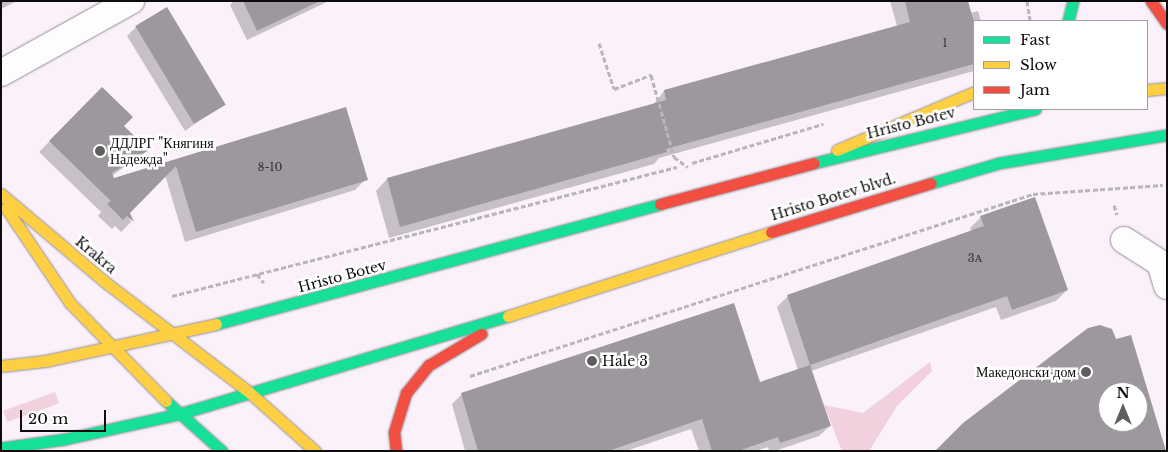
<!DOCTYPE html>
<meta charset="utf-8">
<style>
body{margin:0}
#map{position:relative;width:1168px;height:452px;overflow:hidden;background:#fbf1fb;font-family:"Libre Baskerville",serif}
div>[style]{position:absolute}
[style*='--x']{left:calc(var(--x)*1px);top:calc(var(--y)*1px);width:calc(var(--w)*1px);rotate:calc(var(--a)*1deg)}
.green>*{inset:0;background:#f1d1de;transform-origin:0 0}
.shadow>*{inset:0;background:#0003}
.building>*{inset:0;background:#9d979e;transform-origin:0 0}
.path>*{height:3px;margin-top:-1.5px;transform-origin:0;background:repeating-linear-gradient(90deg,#b8b6b8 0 5px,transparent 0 7.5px)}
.roads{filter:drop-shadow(0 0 1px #949094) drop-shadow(0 0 1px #949094)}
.street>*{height:26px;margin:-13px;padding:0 13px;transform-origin:13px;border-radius:13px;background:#fefdfe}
.fast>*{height:11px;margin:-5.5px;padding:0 5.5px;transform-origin:5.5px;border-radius:5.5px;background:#16e098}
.slow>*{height:11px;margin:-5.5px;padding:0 5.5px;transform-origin:5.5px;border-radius:5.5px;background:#ffcf43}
.jam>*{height:11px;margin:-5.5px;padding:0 5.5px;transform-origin:5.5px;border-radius:5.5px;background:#f24e42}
.dots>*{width:14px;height:14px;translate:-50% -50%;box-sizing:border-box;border:2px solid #fff;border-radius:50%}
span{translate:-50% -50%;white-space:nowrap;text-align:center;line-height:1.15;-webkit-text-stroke:5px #fff;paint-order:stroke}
.number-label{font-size:11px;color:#313031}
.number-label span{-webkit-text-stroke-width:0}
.street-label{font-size:14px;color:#0d0d0d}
.poi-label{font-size:14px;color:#0d0d0d}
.left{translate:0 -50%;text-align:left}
.right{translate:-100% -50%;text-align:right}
.frame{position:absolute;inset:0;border:2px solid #0d0d0d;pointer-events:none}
.legend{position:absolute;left:973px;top:20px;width:175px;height:90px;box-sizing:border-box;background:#fff;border:1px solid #9e9e9e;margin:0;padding:6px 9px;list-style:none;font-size:15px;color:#0d0d0d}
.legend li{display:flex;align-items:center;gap:10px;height:25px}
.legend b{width:25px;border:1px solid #9e9e9e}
.north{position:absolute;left:1098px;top:382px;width:50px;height:50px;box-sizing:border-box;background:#fff;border:1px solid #9e9e9e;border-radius:50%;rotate:0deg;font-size:14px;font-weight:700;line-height:20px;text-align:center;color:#0d0d0d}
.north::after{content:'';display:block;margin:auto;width:18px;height:22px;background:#605d60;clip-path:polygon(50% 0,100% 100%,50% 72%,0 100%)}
.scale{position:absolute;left:20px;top:410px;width:86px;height:22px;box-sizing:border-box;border:2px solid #0d0d0d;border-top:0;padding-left:6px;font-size:15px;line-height:18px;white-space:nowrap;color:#0d0d0d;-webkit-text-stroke:4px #fff;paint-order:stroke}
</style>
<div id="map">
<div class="green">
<div style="clip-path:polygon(930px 362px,932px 371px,897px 406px,869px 451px,842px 451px,824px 405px,863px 413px)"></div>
<div style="left:55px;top:392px;width:12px;height:55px;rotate:70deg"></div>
</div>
<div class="shadow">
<div style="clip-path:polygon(1px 1px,17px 1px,1px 9px)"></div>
<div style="clip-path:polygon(234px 1px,329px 1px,247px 40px,230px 5px)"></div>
<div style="clip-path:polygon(890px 1px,967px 1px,971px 13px,978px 11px,981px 21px,974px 21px,974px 71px,659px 158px,654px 164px,389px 238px,376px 191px,387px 179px,653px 105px,664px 91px,897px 26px)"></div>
<div style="clip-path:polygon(136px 27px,224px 103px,185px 131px,127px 36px)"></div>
<div style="clip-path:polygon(102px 88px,123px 126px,147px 150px,112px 176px,113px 179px,345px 109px,366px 179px,355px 190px,185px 242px,165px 175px,128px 213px,131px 222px,121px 232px,115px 226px,112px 229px,98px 216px,101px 212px,39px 152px)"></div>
<div style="clip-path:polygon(981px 217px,1067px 290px,1056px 301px,1001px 320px,996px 307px,811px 371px,830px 426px,819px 436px,775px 451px,769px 451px,768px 447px,756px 451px,699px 451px,691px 429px,626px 451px,465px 451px,452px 404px,462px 394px,759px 383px,798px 370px,777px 307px,788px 296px,971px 231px,970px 228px)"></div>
</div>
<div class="building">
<div style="clip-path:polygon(243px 1px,320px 1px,257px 31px)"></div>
<div style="clip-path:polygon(905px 1px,968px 1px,974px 22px,974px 64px,666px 149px,667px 152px,400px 227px,387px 178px,666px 100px,664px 90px,910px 22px)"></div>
<div style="left:167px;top:7px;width:114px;height:37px;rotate:59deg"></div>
<div style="clip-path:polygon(102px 87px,133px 117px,124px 126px,149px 150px,112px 173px,114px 178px,346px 107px,368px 180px,196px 232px,176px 166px,130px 213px,134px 222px,127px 216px,123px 220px,107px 204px,111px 201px,49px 141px)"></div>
<div style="clip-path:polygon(1035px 197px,1068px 290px,1012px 310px,1007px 296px,810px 365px,787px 295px,984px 226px,980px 216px)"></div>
<div style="clip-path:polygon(734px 303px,760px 382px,810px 365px,831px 426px,780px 443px,778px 437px,738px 451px,712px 451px,702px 419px,608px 451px,478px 451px,461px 393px)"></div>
<div style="clip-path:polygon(evenodd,1100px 325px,1112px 329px,1116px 339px,1131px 335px,1166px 451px,935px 451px,963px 423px,1088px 328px,1100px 325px,1108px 392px,1138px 392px,1138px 422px,1108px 422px,1108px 392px)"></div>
</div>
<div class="path">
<div style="--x:1027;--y:1;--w:20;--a:81"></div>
<div style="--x:599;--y:43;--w:48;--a:71.9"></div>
<div style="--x:614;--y:89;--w:40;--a:-21"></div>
<div style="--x:651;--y:75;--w:85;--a:74.3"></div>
<div style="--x:674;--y:157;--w:17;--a:36"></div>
<div style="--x:692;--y:163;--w:137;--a:-16.6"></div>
<div style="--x:1114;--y:205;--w:10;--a:73"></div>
<div style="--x:257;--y:274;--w:11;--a:52"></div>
<div style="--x:172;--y:296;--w:521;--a:-14.33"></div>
<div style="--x:470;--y:376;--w:592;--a:-17.91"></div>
<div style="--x:1033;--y:194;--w:130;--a:-4"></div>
</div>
<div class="roads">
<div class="street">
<div style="--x:1;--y:73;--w:149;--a:-29"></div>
<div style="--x:1124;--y:240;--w:43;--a:32.6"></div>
<div style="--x:1160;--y:263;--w:24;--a:73"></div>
</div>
<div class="fast">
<div style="--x:1068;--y:21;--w:21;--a:-76"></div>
<div style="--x:814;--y:163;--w:228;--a:-13.7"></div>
<div style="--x:931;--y:183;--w:71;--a:-16.4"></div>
<div style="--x:999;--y:163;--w:170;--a:-9.5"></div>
<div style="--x:216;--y:324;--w:460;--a:-15.1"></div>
<div style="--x:166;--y:401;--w:75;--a:41.8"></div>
<div style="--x:1;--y:448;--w:65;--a:-8"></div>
<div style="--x:65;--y:439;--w:117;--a:-12.4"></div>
<div style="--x:179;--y:414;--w:343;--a:-16.6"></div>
</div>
<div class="slow">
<div style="--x:1147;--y:90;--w:20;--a:-6"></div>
<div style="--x:837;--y:150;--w:149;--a:-22.9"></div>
<div style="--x:1;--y:194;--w:136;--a:40.2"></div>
<div style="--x:105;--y:282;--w:181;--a:37.4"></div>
<div style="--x:249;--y:392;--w:89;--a:41.8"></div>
<div style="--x:6;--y:208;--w:115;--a:56"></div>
<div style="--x:70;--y:303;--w:137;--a:45.6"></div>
<div style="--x:508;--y:316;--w:276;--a:-17.7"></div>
<div style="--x:1;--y:366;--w:44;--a:-6.5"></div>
<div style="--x:45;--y:361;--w:175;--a:-12.2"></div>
</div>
<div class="jam">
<div style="--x:1151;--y:1;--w:28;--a:55"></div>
<div style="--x:660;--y:204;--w:159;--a:-14.9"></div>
<div style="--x:771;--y:232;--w:167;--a:-17"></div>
<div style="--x:396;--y:451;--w:19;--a:-96"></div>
<div style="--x:394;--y:432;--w:41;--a:-72.9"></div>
<div style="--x:406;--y:393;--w:36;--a:-51"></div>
<div style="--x:429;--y:365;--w:61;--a:-30.8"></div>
</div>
</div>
<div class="dots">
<div style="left:100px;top:151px;background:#605d60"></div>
<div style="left:592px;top:361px;background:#605d60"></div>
<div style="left:1086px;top:372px;background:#605d60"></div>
</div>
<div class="number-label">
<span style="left:945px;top:43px">1</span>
<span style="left:270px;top:167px">8-10</span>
<span style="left:975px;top:258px">3А</span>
</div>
<div class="street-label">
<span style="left:911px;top:123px;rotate:-14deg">Hristo Botev</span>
<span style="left:833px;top:197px;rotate:-17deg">Hristo Botev blvd.</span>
<span style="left:96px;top:255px;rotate:40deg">Krakra</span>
<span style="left:342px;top:276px;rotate:-15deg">Hristo Botev</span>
</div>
<div class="poi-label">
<span class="left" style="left:110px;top:151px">ДДЛРГ "Княгиня<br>Надежда"</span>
<span class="left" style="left:602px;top:361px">Hale 3</span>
<span class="right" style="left:1076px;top:372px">Македонски дом</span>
</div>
<div class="frame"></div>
<ul class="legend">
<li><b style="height:6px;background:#16e098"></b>Fast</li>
<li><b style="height:6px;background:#ffcf43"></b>Slow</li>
<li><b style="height:6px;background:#f24e42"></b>Jam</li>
</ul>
<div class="north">N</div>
<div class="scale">20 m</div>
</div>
